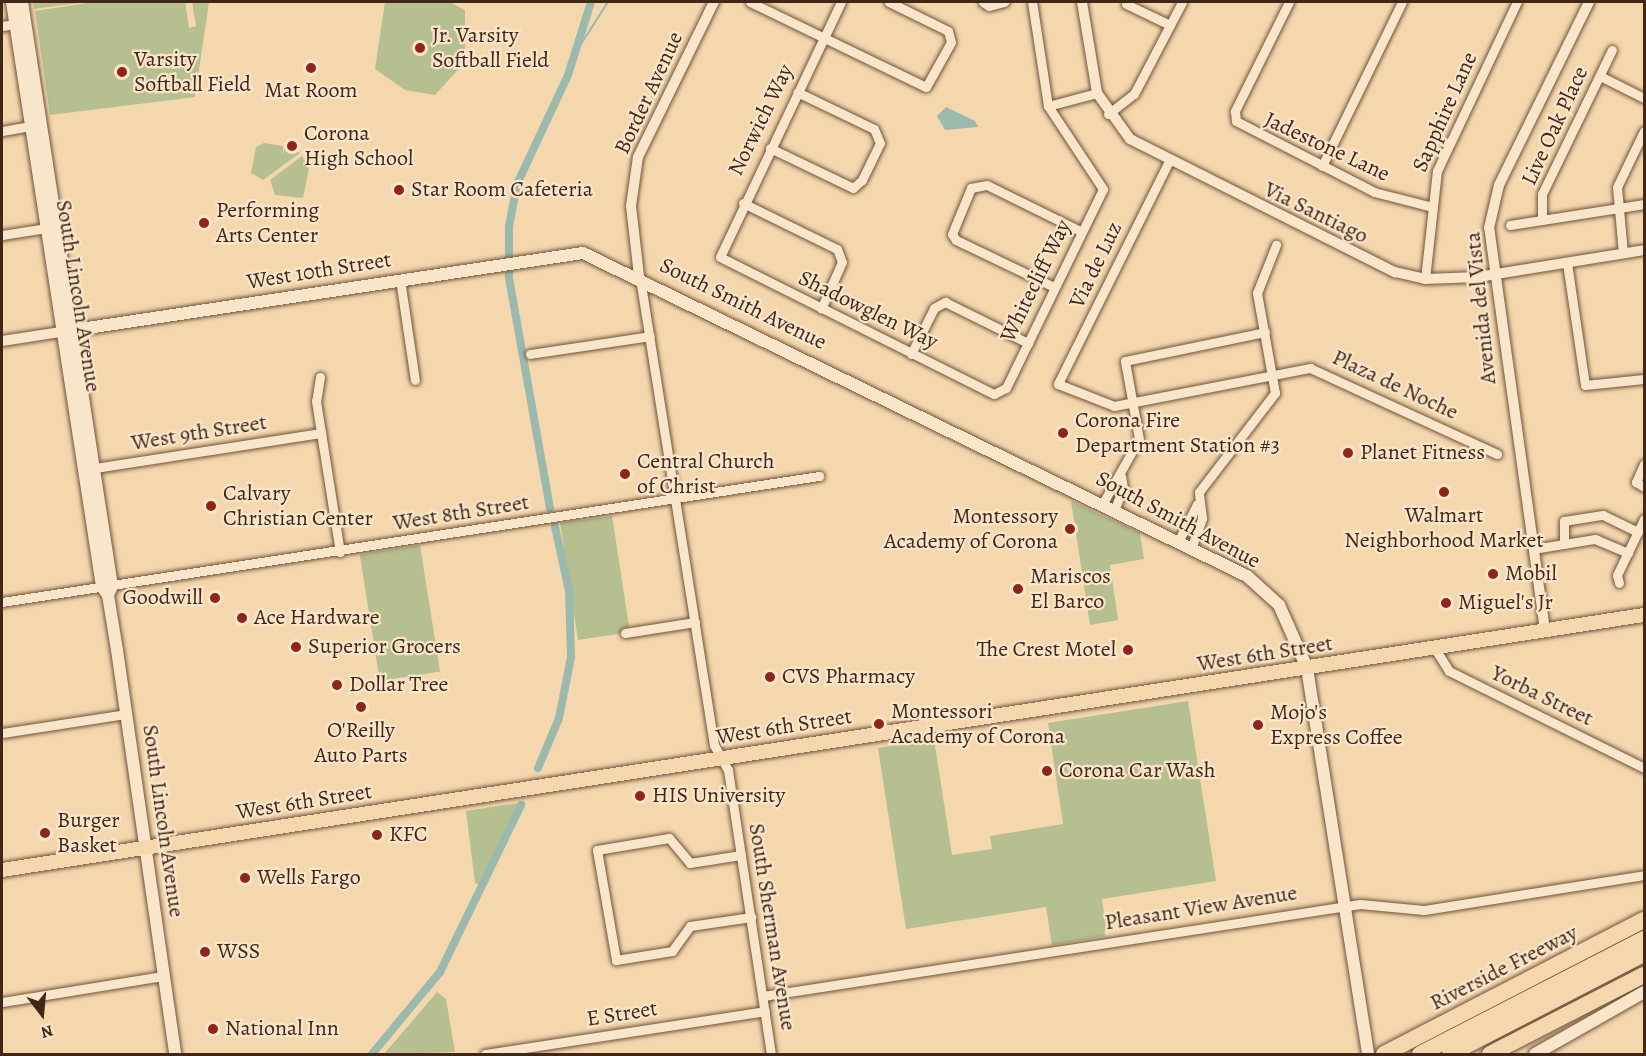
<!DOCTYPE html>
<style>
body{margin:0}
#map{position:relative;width:1646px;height:1056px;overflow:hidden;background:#f5d7ad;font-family:Alegreya,serif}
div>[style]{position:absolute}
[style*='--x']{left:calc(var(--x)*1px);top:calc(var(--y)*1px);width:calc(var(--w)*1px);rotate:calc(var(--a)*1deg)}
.green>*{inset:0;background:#b5bf8f;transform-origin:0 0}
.water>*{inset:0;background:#9cb9ad}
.stream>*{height:2px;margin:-1px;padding:0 1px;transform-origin:1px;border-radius:1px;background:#9cb9ad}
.canal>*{height:8px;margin:-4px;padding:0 4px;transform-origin:4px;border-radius:4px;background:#9cb9ad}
.roads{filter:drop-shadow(0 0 2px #6e533d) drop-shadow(0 0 2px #6e533d)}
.minor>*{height:9px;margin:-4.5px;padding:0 4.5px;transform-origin:4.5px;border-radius:4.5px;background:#f8e5ca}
.tertiary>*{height:10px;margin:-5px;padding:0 5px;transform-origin:5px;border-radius:5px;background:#f8e5ca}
.secondary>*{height:12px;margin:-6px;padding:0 6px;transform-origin:6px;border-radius:6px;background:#f8e5ca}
.primary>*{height:14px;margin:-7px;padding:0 7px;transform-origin:7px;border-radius:7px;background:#f5d7ad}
.motorway>*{height:16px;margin:-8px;padding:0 8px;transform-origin:8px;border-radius:8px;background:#f5d7ad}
.dots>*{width:16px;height:16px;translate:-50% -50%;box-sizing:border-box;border:3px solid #f8e5ca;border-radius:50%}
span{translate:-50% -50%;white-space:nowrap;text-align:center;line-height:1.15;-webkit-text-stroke:4.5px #f8e5ca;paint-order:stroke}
.poi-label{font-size:22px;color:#412718}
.left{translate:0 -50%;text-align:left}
.right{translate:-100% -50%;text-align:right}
.street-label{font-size:22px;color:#412718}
.frame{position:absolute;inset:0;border:3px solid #412718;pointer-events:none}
.north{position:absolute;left:12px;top:984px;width:60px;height:60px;-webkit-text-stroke:4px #f8e5ca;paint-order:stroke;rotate:164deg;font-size:16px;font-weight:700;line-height:24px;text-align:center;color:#412718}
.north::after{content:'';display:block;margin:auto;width:21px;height:27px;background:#412718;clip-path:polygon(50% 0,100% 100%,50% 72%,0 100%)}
</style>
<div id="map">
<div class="green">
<div style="clip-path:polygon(33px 2px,86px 2px,34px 9px)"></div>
<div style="clip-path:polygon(94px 2px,185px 2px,189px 28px,196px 26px,192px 2px,209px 2px,195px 97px,50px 115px,35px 11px)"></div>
<div style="clip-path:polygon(385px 2px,449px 2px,465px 10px,465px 62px,435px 95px,405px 90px,375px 69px)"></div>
<div style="clip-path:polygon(264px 143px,283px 146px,283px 155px,285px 146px,300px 153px,263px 180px,251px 173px,256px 147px)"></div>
<div style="clip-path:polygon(302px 156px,309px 168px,303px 198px,275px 195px,270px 180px)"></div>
<div style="clip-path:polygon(1071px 501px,1140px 533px,1144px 559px,1110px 565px,1118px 620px,1090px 625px)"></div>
<div style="clip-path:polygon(612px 516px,629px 626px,618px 634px,578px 640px,560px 523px)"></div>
<div style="left:420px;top:545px;width:128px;height:61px;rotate:81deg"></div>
<div style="clip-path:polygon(1188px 701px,1216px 881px,1102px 899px,1107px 936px,1052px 945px,1046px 907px,906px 929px,878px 748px,934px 739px,952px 855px,992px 849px,990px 836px,1063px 824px,1048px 723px)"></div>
<div style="clip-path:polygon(519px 803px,481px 885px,475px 883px,466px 811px)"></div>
<div style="clip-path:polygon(437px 992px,446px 999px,455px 1052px,384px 1054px)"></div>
</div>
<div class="water">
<div style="clip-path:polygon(946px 107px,975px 121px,978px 127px,945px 130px,937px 116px)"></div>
</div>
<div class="stream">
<div style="--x:576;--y:52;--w:59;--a:-57.4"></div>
</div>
<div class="canal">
<div style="--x:550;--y:508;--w:235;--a:-100.1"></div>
<div style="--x:509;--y:277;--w:50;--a:-90"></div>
<div style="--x:509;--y:227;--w:44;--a:-79.5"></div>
<div style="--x:517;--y:184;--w:120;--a:-64.9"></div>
<div style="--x:568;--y:75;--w:77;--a:-72.5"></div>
<div style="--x:538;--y:768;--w:54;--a:-67.2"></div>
<div style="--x:559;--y:718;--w:62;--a:-78.9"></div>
<div style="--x:571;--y:657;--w:66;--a:-91.7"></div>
<div style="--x:569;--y:591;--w:66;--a:-102.3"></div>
<div style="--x:372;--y:1054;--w:107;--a:-50.3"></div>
<div style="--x:440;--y:972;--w:186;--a:-64.1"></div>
</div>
<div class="roads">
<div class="minor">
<div style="--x:750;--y:2;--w:195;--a:25.8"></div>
<div style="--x:926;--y:87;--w:51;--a:-60.9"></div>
<div style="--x:951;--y:42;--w:11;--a:-105"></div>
<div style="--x:948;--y:31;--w:66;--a:-153.8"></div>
<div style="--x:841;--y:2;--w:282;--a:115.4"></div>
<div style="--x:720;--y:257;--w:306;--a:26.6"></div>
<div style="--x:994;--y:394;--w:13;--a:-27"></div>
<div style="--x:1006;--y:388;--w:221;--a:-64"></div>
<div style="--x:1103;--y:189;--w:100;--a:-123.5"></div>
<div style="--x:1048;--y:106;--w:105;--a:-98.7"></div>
<div style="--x:983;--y:2;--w:7;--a:34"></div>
<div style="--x:989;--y:6;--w:16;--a:-15"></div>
<div style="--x:1289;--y:2;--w:122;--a:116.4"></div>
<div style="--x:1235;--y:111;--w:10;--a:84"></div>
<div style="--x:1236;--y:121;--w:155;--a:27.2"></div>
<div style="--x:1374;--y:192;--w:57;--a:14.3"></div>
<div style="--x:1126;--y:4;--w:49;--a:25.5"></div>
<div style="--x:2;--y:26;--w:18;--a:-9"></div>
<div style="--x:1600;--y:76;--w:49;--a:26.6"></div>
<div style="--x:1048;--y:106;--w:51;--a:-14.9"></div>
<div style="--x:1108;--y:114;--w:33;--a:-38"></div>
<div style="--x:1134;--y:94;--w:104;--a:-62.4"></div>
<div style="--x:2;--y:131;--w:29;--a:-10"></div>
<div style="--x:770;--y:148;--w:92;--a:25.7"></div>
<div style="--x:853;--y:188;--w:12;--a:-42"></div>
<div style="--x:862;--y:180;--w:41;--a:-64.1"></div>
<div style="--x:880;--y:143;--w:15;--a:-113"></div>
<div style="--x:874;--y:129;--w:85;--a:-154.3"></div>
<div style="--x:1168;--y:163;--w:247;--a:116.5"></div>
<div style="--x:1058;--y:384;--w:60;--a:21.4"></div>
<div style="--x:1114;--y:406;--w:200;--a:-11"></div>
<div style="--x:1310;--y:368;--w:206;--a:24.7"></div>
<div style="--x:1322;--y:166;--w:182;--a:-64"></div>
<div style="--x:743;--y:203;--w:105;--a:26.1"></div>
<div style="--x:837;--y:249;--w:14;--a:69"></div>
<div style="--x:842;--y:262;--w:51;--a:114.1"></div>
<div style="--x:1542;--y:220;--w:26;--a:-90"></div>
<div style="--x:1542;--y:194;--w:160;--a:-64.1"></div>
<div style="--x:1510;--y:225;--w:136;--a:-8.9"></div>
<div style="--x:2;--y:235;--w:45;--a:-9"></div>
<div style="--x:1623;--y:253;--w:66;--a:-95.2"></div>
<div style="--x:1617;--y:187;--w:62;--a:-64.3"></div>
<div style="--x:1567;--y:263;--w:123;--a:81.6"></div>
<div style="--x:1585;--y:385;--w:59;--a:-5.8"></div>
<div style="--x:640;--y:278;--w:473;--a:81"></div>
<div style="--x:714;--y:745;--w:29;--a:61"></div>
<div style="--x:728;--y:770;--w:287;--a:81.4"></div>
<div style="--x:400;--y:279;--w:102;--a:81.6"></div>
<div style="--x:1425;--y:279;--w:109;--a:-83.7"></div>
<div style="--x:1437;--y:171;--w:187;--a:-64.7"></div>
<div style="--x:1054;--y:287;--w:109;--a:-154.4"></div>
<div style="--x:956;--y:240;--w:7;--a:-124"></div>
<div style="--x:952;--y:234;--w:50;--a:-67.6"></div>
<div style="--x:971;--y:188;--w:16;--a:-11"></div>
<div style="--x:987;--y:185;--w:104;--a:26.3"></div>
<div style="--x:530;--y:354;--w:121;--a:-8.5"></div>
<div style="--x:911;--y:354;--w:51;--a:-63.4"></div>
<div style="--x:934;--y:308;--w:13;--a:-29"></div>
<div style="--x:945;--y:302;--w:93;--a:26.3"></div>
<div style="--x:320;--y:377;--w:24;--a:99"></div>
<div style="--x:316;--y:401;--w:153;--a:81"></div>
<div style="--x:1644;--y:464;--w:20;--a:114"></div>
<div style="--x:1636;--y:482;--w:9;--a:32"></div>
<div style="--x:88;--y:469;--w:236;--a:-8.8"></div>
<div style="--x:1103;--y:503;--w:73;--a:-60.6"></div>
<div style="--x:1139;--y:439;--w:79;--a:-100.2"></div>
<div style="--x:1125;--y:361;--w:143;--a:-11.7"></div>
<div style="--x:1115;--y:508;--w:22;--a:-68"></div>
<div style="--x:1123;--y:488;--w:12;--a:-99"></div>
<div style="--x:1179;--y:540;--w:40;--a:-63.4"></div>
<div style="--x:1564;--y:544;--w:23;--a:-90"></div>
<div style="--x:1564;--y:521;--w:39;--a:-9"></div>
<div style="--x:1603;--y:515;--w:39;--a:26"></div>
<div style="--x:1192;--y:546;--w:30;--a:-70"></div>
<div style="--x:1202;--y:518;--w:26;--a:-97"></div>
<div style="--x:1199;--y:492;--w:125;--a:-52.5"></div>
<div style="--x:1275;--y:393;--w:102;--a:-100.2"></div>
<div style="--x:1257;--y:293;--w:52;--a:-68.4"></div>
<div style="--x:1533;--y:549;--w:63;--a:-9.2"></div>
<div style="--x:1595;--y:539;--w:36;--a:23"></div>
<div style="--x:1619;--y:583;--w:8;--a:-104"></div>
<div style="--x:1617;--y:575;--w:62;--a:-64.3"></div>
<div style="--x:2;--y:602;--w:827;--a:-8.77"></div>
<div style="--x:625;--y:633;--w:71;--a:-8.9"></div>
<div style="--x:1434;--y:647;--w:28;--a:58"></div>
<div style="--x:1449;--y:671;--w:218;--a:26.4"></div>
<div style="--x:2;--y:733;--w:125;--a:-8.7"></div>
<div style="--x:741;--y:855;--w:52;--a:171.1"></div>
<div style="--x:690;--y:863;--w:33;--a:-130"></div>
<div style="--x:669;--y:838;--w:73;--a:170.5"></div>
<div style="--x:597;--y:850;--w:112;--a:80.2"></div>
<div style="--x:616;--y:960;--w:57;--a:-9.1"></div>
<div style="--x:672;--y:951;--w:31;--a:-54"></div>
<div style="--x:690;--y:926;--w:62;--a:-8.4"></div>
<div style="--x:763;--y:996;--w:604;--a:-8.76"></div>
<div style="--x:1360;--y:904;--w:64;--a:5.4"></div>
<div style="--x:1424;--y:910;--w:223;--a:-9"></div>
<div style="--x:2;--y:1002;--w:163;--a:-9.2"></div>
<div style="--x:485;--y:1054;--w:283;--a:-8.7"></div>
</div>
<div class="tertiary">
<div style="--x:1082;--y:2;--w:92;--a:80.6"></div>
<div style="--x:1097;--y:93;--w:57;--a:54.3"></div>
<div style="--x:1130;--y:139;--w:297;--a:26.7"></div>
<div style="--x:1395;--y:272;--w:31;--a:13"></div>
<div style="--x:1425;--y:279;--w:53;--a:-2.2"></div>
<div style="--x:1478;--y:277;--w:168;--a:-9.2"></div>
<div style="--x:639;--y:276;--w:70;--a:-96.5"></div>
<div style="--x:631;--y:206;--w:49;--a:-81.9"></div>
<div style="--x:638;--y:157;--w:173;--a:-63.9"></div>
<div style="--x:2;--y:341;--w:60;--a:-8.7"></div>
<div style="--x:1545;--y:630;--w:406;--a:-97.9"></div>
<div style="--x:1489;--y:228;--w:44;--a:-76.9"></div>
<div style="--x:1499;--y:185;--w:204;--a:-63.8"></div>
</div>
<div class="secondary">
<div style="--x:12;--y:2;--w:592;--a:81.25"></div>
<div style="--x:102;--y:587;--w:10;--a:53"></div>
<div style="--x:108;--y:595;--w:56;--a:80.7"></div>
<div style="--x:117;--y:650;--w:408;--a:81.8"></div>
<div style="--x:22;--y:2;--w:591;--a:81.24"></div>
<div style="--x:112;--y:586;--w:10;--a:114"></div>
<div style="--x:61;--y:332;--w:528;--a:-8.61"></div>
<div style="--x:583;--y:253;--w:738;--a:25.94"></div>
<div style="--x:1247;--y:576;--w:43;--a:42.2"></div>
<div style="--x:1279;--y:605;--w:69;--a:66"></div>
<div style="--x:1307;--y:668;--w:391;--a:81"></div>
<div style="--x:1535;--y:1054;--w:125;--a:-29.6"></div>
</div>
<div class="primary">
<div style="--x:2;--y:870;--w:1662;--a:-8.83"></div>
</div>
<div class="motorway">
<div style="--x:1384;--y:1054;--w:292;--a:-27.3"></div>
<div style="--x:1420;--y:1054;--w:252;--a:-27.2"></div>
<div style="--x:1450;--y:1054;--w:218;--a:-27.3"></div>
<div style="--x:1490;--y:1054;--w:173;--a:-27.2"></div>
</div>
</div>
<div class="dots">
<div style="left:420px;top:48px;background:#8f2418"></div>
<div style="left:311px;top:68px;background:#8f2418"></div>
<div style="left:122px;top:72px;background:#8f2418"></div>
<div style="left:292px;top:146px;background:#8f2418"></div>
<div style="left:399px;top:190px;background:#8f2418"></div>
<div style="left:204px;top:223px;background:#8f2418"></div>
<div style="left:1063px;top:433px;background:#8f2418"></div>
<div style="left:1348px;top:453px;background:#8f2418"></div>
<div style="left:625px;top:474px;background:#8f2418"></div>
<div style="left:1444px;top:492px;background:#8f2418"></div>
<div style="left:211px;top:506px;background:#8f2418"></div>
<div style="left:1070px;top:529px;background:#8f2418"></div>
<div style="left:1493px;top:574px;background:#8f2418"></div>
<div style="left:1018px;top:589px;background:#8f2418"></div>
<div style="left:215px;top:598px;background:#8f2418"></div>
<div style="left:1446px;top:603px;background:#8f2418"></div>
<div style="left:242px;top:618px;background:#8f2418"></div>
<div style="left:296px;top:647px;background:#8f2418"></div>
<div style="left:1128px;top:650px;background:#8f2418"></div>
<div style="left:770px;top:677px;background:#8f2418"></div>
<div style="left:337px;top:685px;background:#8f2418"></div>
<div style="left:361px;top:707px;background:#8f2418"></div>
<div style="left:879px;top:724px;background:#8f2418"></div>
<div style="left:1258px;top:725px;background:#8f2418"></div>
<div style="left:1047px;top:771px;background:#8f2418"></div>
<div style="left:640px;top:796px;background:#8f2418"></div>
<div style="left:45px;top:833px;background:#8f2418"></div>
<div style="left:377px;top:835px;background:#8f2418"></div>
<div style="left:245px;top:878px;background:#8f2418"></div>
<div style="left:205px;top:952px;background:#8f2418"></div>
<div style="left:213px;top:1029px;background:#8f2418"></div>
</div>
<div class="poi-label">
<span class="left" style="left:432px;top:48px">Jr. Varsity<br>Softball Field</span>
<span class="left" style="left:134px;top:72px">Varsity<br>Softball Field</span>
<span style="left:311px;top:91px">Mat Room</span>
<span class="left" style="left:304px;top:146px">Corona<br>High School</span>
<span class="left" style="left:411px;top:190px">Star Room Cafeteria</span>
<span class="left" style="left:216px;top:223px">Performing<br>Arts Center</span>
<span class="left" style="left:1075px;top:433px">Corona Fire<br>Department Station #3</span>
<span class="left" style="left:1360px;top:453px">Planet Fitness</span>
<span class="left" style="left:637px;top:474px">Central Church<br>of Christ</span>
<span class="left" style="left:223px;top:506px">Calvary<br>Christian Center</span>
<span style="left:1444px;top:528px">Walmart<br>Neighborhood Market</span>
<span class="right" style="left:1058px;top:529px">Montessory<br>Academy of Corona</span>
<span class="left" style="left:1505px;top:574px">Mobil</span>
<span class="left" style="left:1030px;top:589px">Mariscos<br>El Barco</span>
<span class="right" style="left:203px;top:598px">Goodwill</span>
<span class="left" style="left:1458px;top:603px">Miguel's Jr</span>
<span class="left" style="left:254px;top:618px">Ace Hardware</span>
<span class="left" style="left:308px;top:647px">Superior Grocers</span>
<span class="right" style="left:1116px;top:650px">The Crest Motel</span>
<span class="left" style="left:782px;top:677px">CVS Pharmacy</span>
<span class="left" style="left:349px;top:685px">Dollar Tree</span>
<span class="left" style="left:891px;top:724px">Montessori<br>Academy of Corona</span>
<span class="left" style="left:1270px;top:725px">Mojo's<br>Express Coffee</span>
<span style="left:361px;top:743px">O'Reilly<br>Auto Parts</span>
<span class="left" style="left:1059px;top:771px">Corona Car Wash</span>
<span class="left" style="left:652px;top:796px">HIS University</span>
<span class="left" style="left:57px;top:833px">Burger<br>Basket</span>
<span class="left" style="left:389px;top:835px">KFC</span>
<span class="left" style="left:257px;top:878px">Wells Fargo</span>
<span class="left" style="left:217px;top:952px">WSS</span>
<span class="left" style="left:225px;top:1029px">National Inn</span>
</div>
<div class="street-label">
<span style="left:649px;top:93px;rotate:-65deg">Border Avenue</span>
<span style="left:1445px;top:112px;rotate:-66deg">Sapphire Lane</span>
<span style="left:761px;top:120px;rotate:-64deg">Norwich Way</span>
<span style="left:1555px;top:126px;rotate:-65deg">Live Oak Place</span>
<span style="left:1327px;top:147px;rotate:25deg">Jadestone Lane</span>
<span style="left:1316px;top:213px;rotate:26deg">Via Santiago</span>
<span style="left:1096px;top:265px;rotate:-64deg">Via de Luz</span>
<span style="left:319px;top:271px;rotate:-9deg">West 10th Street</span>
<span style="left:1036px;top:281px;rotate:-64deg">Whitecliff Way</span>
<span style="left:78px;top:296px;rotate:81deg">South Lincoln Avenue</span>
<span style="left:743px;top:304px;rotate:26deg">South Smith Avenue</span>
<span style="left:1481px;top:308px;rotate:-96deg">Avenida del Vista</span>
<span style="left:868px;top:310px;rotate:26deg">Shadowglen Way</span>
<span style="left:1395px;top:385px;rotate:25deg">Plaza de Noche</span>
<span style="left:199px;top:433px;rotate:-9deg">West 9th Street</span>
<span style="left:461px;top:513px;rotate:-9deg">West 8th Street</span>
<span style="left:1178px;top:520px;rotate:28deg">South Smith Avenue</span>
<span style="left:1265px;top:654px;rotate:-9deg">West 6th Street</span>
<span style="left:1542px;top:696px;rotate:26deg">Yorba Street</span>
<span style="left:784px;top:727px;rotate:-9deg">West 6th Street</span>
<span style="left:304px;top:802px;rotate:-9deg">West 6th Street</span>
<span style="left:163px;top:821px;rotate:82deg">South Lincoln Avenue</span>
<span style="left:1201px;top:908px;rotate:-9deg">Pleasant View Avenue</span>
<span style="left:772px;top:927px;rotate:81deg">South Sherman Avenue</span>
<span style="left:1504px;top:968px;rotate:-27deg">Riverside Freeway</span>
<span style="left:622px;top:1014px;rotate:-9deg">E Street</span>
</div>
<div class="frame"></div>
<div class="north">N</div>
</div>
